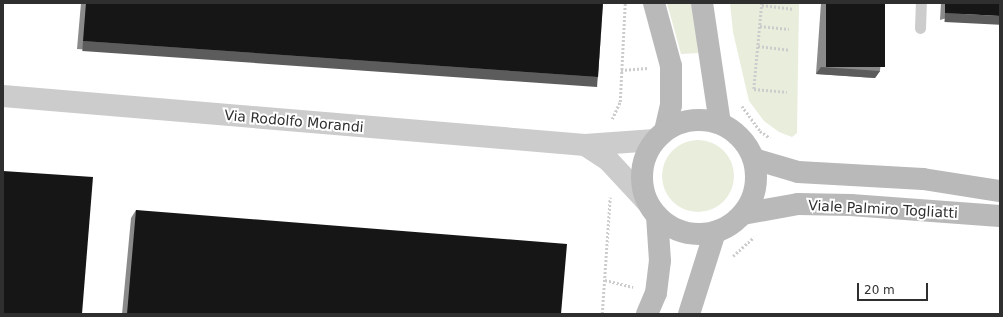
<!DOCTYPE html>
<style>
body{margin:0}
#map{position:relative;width:1003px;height:317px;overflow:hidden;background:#fff;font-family:"DejaVu Sans",sans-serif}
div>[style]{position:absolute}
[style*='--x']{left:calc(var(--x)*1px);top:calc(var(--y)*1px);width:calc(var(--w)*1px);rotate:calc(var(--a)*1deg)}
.green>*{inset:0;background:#e8eddc}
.round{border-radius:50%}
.path>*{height:2.5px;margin-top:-1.25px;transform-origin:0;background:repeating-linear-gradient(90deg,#ccc 0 2px,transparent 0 4px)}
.lane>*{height:11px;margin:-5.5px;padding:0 5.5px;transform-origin:5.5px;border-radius:5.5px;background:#ccc}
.street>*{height:22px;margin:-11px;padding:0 11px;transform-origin:11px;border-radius:11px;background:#ccc}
.secondary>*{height:22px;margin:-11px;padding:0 11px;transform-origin:11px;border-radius:11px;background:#b9b9b9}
.secondary>.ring{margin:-11px;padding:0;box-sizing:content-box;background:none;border:22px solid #b9b9b9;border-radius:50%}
.wall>*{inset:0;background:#8a8a8a}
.shaded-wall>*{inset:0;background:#5c5c5c;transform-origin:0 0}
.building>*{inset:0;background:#161616;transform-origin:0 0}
span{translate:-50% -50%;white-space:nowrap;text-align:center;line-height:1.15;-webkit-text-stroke:4px #fff;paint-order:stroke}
.street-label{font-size:14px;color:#2f2f2f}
.frame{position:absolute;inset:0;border:4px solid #2f2f2f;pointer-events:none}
.scale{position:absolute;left:857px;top:283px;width:71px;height:18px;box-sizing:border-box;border:2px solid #2f2f2f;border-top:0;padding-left:5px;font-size:12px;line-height:14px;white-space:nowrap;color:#2f2f2f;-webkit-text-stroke:3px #fff;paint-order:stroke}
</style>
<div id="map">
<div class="green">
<div style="clip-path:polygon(667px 3px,694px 3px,698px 53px,681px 54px)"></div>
<div style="clip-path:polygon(730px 3px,799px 3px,797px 133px,792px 137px,779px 132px,764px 121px,749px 101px,733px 32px)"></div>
<div class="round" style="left:662px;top:140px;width:72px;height:72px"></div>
</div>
<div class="path">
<div style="--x:762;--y:3;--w:86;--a:95.3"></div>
<div style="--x:754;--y:89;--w:33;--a:5"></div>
<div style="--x:762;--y:5;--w:32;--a:7"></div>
<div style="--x:760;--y:26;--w:29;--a:6"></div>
<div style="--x:758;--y:46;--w:31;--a:7"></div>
<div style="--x:621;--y:70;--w:27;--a:-4"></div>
<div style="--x:742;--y:106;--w:31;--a:54"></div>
<div style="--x:760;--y:131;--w:12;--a:35"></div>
<div style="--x:612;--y:119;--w:19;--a:-65"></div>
<div style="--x:620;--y:102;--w:99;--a:-87.1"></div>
<div style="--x:733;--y:256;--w:28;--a:-42"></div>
<div style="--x:605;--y:280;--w:29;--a:14"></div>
<div style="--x:602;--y:314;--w:117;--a:-86.1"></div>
</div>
<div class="lane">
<div style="--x:920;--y:28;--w:25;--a:-88"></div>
</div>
<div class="street">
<div style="--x:3;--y:96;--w:584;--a:4.81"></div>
<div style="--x:585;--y:145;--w:70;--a:-4.1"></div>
<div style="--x:585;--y:145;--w:27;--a:33"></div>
<div style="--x:608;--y:160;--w:57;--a:47.1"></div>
</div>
<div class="secondary">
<div style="--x:654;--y:3;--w:65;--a:74.9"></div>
<div style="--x:671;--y:66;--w:39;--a:90"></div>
<div style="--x:671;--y:105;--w:26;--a:103"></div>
<div style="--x:702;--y:3;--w:121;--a:81.5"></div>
<div class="ring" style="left:642px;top:120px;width:92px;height:92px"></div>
<div style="--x:754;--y:159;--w:46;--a:16.5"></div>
<div style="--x:798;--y:172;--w:125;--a:3.2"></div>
<div style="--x:923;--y:179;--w:78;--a:8.9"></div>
<div style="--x:743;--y:214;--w:56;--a:-10.3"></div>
<div style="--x:798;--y:204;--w:53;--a:1.1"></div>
<div style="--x:851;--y:205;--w:149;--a:4.2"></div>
<div style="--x:647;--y:314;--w:23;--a:-67"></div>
<div style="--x:656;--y:293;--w:32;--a:-83"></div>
<div style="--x:660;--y:261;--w:45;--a:-93.8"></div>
<div style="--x:689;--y:314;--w:86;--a:-72.4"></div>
</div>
<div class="wall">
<div style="clip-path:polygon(81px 3px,603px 3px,598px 77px,592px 85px,77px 49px)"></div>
<div style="clip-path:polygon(821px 3px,885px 3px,880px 71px,875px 78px,816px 74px)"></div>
<div style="clip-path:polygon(941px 3px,1000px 3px,940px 20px)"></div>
<div style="clip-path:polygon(136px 210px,561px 314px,122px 314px,131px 218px)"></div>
</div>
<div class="shaded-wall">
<div style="left:945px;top:13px;width:55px;height:9px;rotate:3deg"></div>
<div style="left:83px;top:41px;width:516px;height:10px;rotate:4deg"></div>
<div style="clip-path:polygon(821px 67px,880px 71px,875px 78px,816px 74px)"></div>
</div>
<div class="building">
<div style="clip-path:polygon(86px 3px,603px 3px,598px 77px,83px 41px)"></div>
<div style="left:826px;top:3px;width:59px;height:64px"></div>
<div style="clip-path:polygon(945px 3px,1000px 3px,1000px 16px,945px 13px)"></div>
<div style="clip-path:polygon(3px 171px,93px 177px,82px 314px,3px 314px)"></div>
<div style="clip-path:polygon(136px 210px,567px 244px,561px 314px,127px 314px)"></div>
</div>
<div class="street-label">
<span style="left:294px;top:121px;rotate:5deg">Via Rodolfo Morandi</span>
<span style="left:883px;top:209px;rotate:3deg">Viale Palmiro Togliatti</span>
</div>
<div class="frame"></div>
<div class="scale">20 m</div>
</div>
